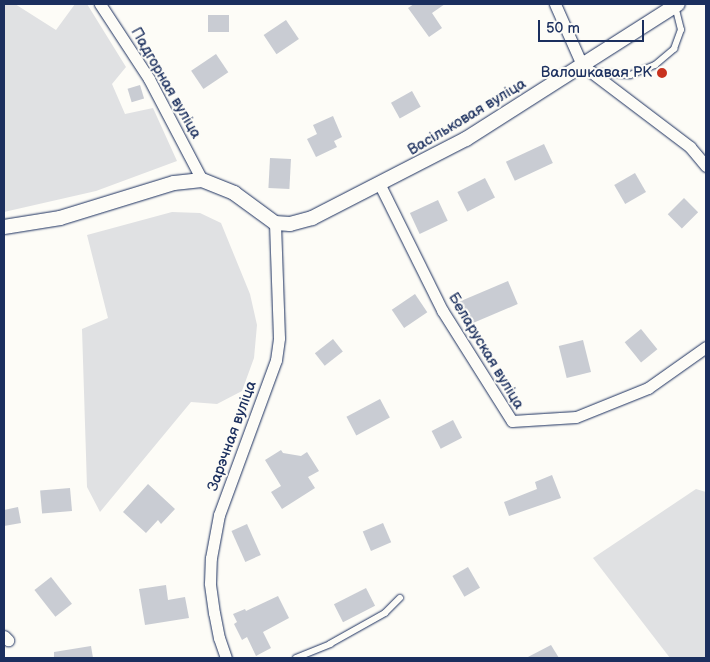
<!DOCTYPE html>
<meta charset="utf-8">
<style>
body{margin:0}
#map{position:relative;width:710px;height:662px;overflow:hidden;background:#fdfcf7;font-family:"Balsamiq Sans",sans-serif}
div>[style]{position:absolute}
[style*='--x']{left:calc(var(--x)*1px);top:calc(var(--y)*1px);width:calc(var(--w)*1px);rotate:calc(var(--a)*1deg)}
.green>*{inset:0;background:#e0e1e3}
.building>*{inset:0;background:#c9ccd3;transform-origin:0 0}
.roads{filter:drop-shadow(0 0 1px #1b2f5e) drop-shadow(0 0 1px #1b2f5e)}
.service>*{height:5.5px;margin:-2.75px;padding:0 2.75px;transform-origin:2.75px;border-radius:2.75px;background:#fdfcf7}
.minor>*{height:11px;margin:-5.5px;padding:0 5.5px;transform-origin:5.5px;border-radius:5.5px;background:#fdfcf7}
.tertiary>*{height:14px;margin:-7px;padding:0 7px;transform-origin:7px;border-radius:7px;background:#fdfcf7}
.dots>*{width:14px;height:14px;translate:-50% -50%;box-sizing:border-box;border:2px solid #fdfcf7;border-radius:50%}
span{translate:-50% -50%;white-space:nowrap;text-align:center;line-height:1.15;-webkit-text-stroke:4px #fdfcf7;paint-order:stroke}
.poi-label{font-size:15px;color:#1b2f5e}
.right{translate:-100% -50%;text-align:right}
.street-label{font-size:15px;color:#1b2f5e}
.frame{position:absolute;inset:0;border:5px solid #1b2f5e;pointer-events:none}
.scale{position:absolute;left:538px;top:20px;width:106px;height:22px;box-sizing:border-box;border:2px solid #1b2f5e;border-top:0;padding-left:6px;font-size:15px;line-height:18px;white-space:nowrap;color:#1b2f5e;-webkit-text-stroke:4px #fdfcf7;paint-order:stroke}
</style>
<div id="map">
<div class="green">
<div style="clip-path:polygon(4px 4px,15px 4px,56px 30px,75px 4px,87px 4px,126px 67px,112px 84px,125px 114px,153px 108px,177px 161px,96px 191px,4px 212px)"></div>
<div style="clip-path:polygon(172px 212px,200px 213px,221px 223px,250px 294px,257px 325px,254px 358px,242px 391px,217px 404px,191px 402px,100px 512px,87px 487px,82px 329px,108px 318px,87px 235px)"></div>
<div style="clip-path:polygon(696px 489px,706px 492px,706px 658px,670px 658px,593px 558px)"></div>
</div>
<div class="building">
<div style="clip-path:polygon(414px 4px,445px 4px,432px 13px,442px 28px,429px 37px,408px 8px)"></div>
<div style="left:229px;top:15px;width:17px;height:21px;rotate:90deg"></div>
<div style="left:286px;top:20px;width:23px;height:27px;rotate:56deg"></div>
<div style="left:216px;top:54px;width:22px;height:30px;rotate:56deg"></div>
<div style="left:140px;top:85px;width:14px;height:13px;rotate:73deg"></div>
<div style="left:412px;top:91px;width:18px;height:24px;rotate:61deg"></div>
<div style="clip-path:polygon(333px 116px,342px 137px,334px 141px,337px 147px,316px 157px,307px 139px,317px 134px,313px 125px)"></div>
<div style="left:544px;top:144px;width:21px;height:42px;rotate:65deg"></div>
<div style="left:270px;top:158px;width:21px;height:30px;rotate:3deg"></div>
<div style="left:635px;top:173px;width:22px;height:24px;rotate:60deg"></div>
<div style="left:485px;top:178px;width:22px;height:31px;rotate:63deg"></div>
<div style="left:684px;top:198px;width:20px;height:23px;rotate:45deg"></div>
<div style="left:438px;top:200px;width:23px;height:31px;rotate:65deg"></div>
<div style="left:508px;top:281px;width:25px;height:55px;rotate:67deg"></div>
<div style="left:415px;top:294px;width:22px;height:28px;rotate:56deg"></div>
<div style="left:641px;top:329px;width:26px;height:21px;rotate:51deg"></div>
<div style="left:333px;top:339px;width:16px;height:23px;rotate:52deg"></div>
<div style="left:583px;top:340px;width:33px;height:25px;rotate:76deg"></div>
<div style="left:380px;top:399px;width:21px;height:38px;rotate:62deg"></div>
<div style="left:453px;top:420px;width:20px;height:24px;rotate:63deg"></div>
<div style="clip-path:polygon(281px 450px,283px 453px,301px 456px,307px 452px,319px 471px,308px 477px,315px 488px,282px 509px,271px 492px,281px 486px,265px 460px)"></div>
<div style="clip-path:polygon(552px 475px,561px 498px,509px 516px,504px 502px,537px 489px,535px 482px)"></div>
<div style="clip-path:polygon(148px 484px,175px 509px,161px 524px,158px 520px,146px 533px,123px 512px)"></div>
<div style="left:70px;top:488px;width:23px;height:30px;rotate:85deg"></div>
<div style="clip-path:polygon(18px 507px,21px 523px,4px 526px,4px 510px)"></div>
<div style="left:383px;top:523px;width:21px;height:22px;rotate:67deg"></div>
<div style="left:247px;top:524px;width:34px;height:17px;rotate:66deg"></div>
<div style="left:468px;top:567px;width:24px;height:18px;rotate:60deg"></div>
<div style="left:51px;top:577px;width:34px;height:21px;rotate:52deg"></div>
<div style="clip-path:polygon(166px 585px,168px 600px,185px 597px,189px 618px,145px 625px,139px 589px)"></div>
<div style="left:366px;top:588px;width:20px;height:36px;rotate:63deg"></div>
<div style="clip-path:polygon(278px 596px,289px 618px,263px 632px,271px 648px,256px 656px,247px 637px,242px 640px,234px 624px,237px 622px,233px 614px,245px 609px,246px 611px)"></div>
<div style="clip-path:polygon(551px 645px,559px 658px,526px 658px)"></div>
<div style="clip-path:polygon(91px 646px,93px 658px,54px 658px,54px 652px)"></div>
</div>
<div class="roads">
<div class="service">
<div style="--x:594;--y:72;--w:36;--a:5"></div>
<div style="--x:630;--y:75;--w:27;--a:-22"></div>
<div style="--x:655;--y:65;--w:25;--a:-40"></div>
<div style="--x:674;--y:49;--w:20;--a:-70"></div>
<div style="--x:681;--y:30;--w:25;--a:-104"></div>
<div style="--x:296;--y:658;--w:37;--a:-22"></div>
<div style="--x:330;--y:644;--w:63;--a:-29.4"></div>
<div style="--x:385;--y:613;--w:21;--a:-45"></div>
</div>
<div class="minor">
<div style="--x:100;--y:4;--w:90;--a:56.8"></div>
<div style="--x:149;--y:79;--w:114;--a:62.3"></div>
<div style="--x:555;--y:4;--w:67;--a:66.1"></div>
<div style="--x:582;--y:65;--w:136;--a:37.2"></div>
<div style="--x:690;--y:147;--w:25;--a:50"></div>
<div style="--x:380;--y:185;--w:140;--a:63.6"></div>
<div style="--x:442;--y:310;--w:131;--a:57.8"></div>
<div style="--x:512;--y:421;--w:64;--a:-3.6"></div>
<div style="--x:576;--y:417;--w:78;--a:-21.9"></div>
<div style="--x:648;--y:388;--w:71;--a:-35.3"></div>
<div style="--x:4;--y:636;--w:6;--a:45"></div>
<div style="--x:226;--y:658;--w:21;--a:-109"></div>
<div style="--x:219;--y:638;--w:25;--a:-101"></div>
<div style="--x:214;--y:613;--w:30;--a:-98"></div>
<div style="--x:210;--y:583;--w:25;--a:-88"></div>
<div style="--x:211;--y:558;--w:44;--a:-79.5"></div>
<div style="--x:219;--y:515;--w:165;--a:-69.8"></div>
<div style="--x:276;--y:360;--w:22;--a:-82"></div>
<div style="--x:279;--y:338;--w:115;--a:-92"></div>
</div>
<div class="tertiary">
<div style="--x:4;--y:227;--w:57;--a:-9.1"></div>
<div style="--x:60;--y:218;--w:119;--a:-17.1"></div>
<div style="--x:174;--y:183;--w:28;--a:-6"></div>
<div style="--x:202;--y:180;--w:35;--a:22"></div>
<div style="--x:234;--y:193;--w:51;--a:36.2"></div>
<div style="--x:275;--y:223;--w:15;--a:4"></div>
<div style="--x:290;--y:224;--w:23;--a:-15"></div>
<div style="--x:312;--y:218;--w:173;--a:-27.2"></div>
<div style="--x:466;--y:139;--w:251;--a:-32.5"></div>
</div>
</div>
<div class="dots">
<div style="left:662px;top:73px;background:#c8321e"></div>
</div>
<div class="poi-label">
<span class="right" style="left:652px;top:73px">Валошкавая РК</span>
</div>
<div class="street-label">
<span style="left:166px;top:83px;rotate:60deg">Падгорная вуліца</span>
<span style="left:467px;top:117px;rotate:-31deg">Васільковая вуліца</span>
<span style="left:486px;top:351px;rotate:59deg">Беларуская вуліца</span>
<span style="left:232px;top:436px;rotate:-70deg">Зарэчная вуліца</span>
</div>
<div class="frame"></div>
<div class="scale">50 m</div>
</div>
